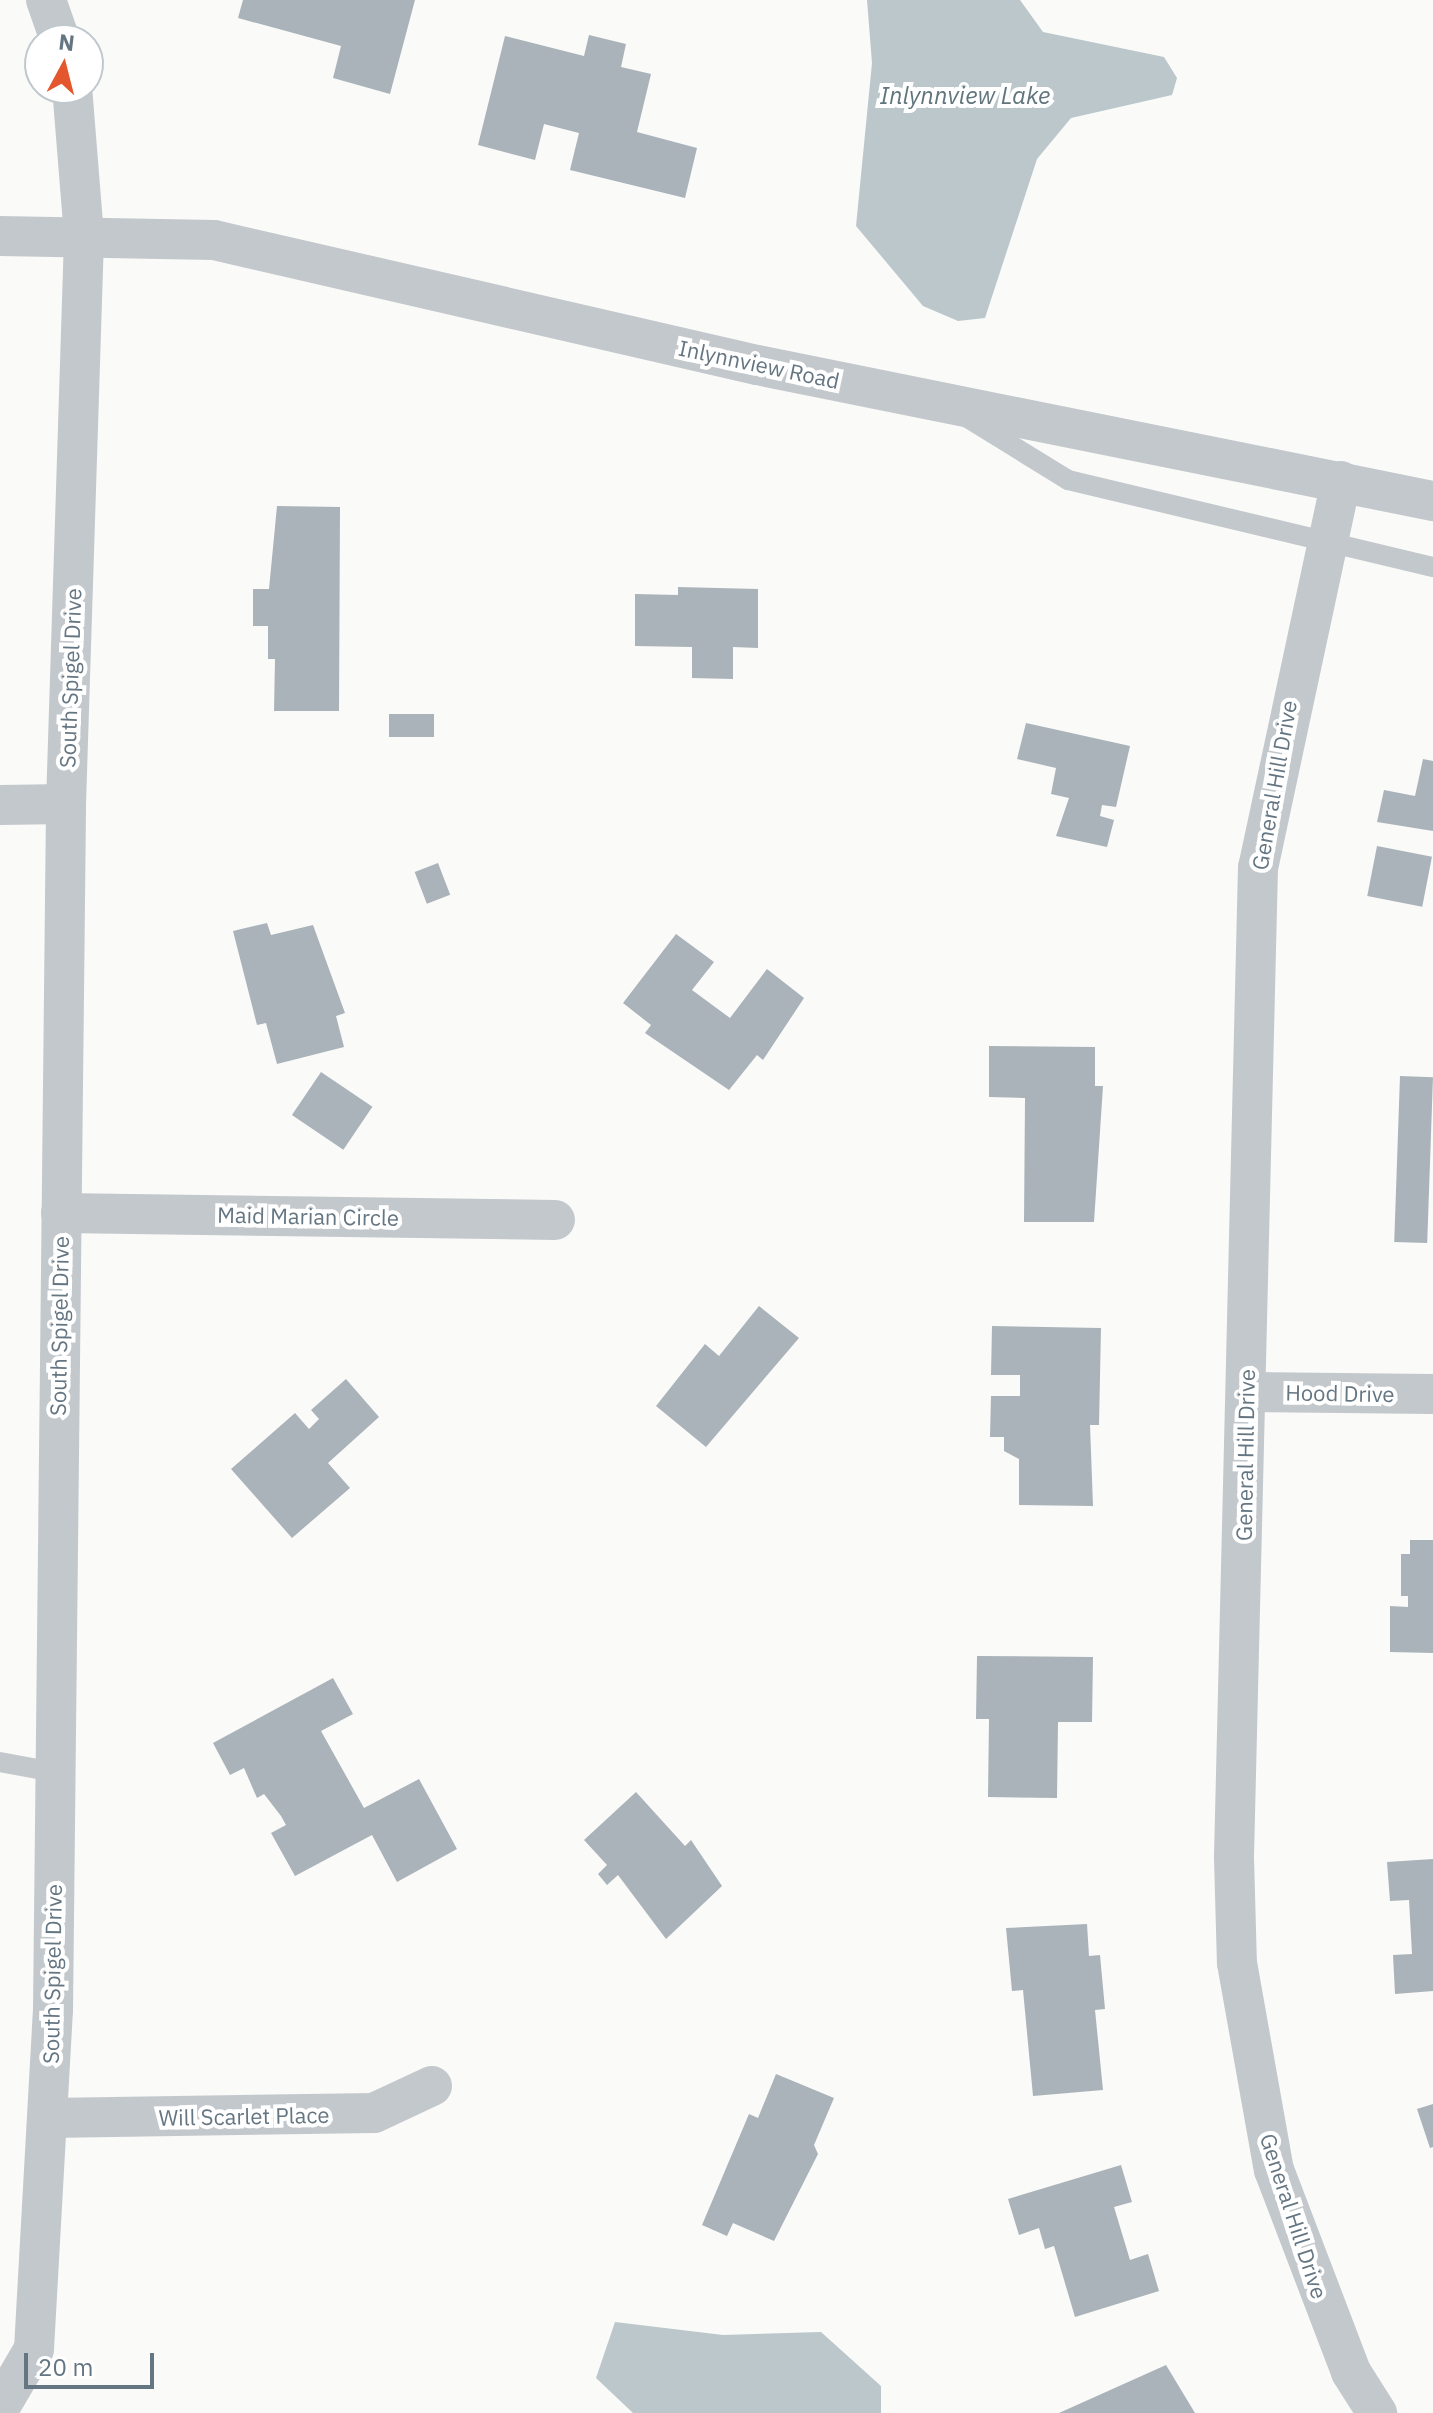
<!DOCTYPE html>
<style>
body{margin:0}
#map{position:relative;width:1433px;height:2413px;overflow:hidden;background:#fafaf8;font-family:"IBM Plex Sans",sans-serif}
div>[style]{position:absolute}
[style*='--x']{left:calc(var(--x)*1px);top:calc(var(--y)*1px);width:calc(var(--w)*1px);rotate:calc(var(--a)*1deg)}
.water>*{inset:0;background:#bbc7cb}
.building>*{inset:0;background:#aab3b9;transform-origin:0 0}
.lane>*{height:20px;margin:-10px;padding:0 10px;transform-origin:10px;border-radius:10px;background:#c3c8cc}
.street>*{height:40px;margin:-20px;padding:0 20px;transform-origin:20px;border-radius:20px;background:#c3c8cc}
span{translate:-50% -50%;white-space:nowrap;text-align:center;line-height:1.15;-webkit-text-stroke:8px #fff;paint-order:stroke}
.street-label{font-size:22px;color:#657683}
.water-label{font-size:24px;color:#60757c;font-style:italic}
.north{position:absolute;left:24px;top:24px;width:80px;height:80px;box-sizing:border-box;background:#fff;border:2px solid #c1c8cd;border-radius:50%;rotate:7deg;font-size:22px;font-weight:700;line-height:32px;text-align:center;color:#657683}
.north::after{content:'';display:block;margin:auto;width:28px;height:36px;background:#e4572e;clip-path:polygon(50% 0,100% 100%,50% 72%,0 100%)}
.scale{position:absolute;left:24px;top:2353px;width:130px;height:36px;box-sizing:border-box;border:4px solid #657683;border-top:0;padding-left:10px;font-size:24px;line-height:28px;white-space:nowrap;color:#657683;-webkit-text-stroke:6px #fff;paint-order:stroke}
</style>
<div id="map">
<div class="water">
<div style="clip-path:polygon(867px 0,1020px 0,1043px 32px,1164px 57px,1177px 78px,1172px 95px,1071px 118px,1037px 159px,985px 318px,958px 321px,923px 306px,856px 226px,872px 63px)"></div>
<div style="clip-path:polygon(615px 2322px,723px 2335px,821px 2332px,881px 2386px,881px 2413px,633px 2413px,596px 2378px)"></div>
</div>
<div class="building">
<div style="clip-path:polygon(243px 0,415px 0,390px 94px,333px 78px,341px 46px,238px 18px)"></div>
<div style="clip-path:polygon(589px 35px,626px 44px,621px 67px,651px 74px,637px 132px,697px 148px,685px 198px,570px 170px,579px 133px,544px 124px,535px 160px,478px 145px,505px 36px,584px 56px)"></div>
<div style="clip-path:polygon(277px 506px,340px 507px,339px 711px,274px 711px,275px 659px,268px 659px,268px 626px,253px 626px,253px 589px,269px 589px)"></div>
<div style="clip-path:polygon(678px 587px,758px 589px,758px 648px,733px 647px,733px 679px,692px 678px,692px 647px,635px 646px,635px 594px,678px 595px)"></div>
<div style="left:434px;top:714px;width:23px;height:45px;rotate:90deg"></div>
<div style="clip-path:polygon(1026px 723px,1130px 746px,1116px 807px,1102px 805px,1100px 816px,1114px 820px,1107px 847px,1056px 836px,1069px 798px,1051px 794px,1056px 768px,1017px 759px)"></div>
<div style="clip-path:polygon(1423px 759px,1433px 761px,1433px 831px,1377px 822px,1384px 790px,1415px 796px)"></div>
<div style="left:1377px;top:846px;width:56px;height:51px;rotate:11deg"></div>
<div style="left:438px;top:863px;width:34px;height:25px;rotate:69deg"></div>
<div style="clip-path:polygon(267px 923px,271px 935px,313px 925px,345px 1013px,336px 1016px,344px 1047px,277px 1064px,266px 1023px,257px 1025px,233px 931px)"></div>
<div style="clip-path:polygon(676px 934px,714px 962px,692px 990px,730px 1018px,767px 969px,804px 998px,763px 1060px,757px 1055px,729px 1090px,645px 1033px,651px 1025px,623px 1003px)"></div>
<div style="clip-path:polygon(989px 1046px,1095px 1047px,1095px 1086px,1103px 1086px,1094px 1222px,1024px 1222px,1025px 1098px,989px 1097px)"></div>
<div style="left:321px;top:1072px;width:62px;height:52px;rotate:34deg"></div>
<div style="left:1400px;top:1076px;width:33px;height:166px;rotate:2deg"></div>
<div style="clip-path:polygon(759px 1306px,799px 1338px,706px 1447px,656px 1406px,705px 1344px,719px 1356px)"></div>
<div style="clip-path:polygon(992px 1326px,1101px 1328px,1099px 1425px,1090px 1425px,1093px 1506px,1019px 1505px,1019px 1459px,1004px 1451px,1004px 1437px,990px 1437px,991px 1396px,1020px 1396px,1020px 1375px,991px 1375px)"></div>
<div style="clip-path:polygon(346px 1379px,379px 1417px,328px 1463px,350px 1488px,292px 1538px,231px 1469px,295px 1413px,309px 1429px,319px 1419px,311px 1410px)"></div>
<div style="clip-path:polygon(1410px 1540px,1433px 1540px,1433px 1653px,1390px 1652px,1390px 1606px,1408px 1607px,1408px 1596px,1401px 1596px,1401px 1554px,1410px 1554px)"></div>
<div style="clip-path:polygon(977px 1656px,1093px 1657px,1092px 1722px,1058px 1722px,1057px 1798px,988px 1797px,989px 1719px,976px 1719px)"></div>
<div style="clip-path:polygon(333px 1678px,353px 1714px,321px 1731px,364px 1808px,419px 1779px,457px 1849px,397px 1882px,372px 1835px,295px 1876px,271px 1833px,286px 1825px,281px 1816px,264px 1794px,257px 1798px,244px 1768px,230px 1775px,213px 1743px)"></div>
<div style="clip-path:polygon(636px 1792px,685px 1846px,691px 1840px,722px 1886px,666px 1939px,618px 1875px,607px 1885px,598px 1874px,607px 1865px,584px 1840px)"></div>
<div style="clip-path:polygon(1433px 1859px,1433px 1991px,1395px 1994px,1393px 1955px,1412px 1954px,1409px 1900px,1390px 1901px,1387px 1862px)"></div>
<div style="clip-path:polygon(1087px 1924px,1089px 1956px,1100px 1955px,1105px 2009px,1095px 2010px,1103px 2090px,1033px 2096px,1023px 1990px,1012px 1991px,1006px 1928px)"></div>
<div style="clip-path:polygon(776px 2074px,834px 2098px,814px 2145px,818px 2154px,774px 2241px,733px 2223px,727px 2236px,702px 2225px,749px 2114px,758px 2118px)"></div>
<div style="clip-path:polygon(1433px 2104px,1433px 2147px,1430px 2148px,1417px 2109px)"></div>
<div style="clip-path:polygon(1121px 2165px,1132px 2202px,1114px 2207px,1130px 2260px,1148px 2254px,1159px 2291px,1075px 2317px,1054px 2246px,1045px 2249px,1039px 2228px,1019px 2235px,1008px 2199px)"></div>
<div style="clip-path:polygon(1166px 2365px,1195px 2413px,1059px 2413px)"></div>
</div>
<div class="lane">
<div style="--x:966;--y:417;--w:120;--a:31.7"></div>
<div style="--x:1068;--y:480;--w:375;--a:13.4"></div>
<div style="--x:0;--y:1762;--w:55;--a:10.5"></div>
</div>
<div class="street">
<div style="--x:46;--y:0;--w:42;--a:70.7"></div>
<div style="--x:0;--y:236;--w:214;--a:1.1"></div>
<div style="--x:214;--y:240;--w:557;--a:12.96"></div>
<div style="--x:757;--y:365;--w:690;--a:11.38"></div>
<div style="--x:1341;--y:481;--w:395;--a:102.1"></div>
<div style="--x:1258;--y:867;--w:991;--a:91.39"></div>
<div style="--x:1234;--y:1858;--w:105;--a:88.4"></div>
<div style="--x:1237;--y:1963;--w:210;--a:79.9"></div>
<div style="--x:1274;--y:2170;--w:216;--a:69.1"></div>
<div style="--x:1351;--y:2372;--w:49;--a:57.6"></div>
<div style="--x:0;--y:805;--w:66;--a:-0.9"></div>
<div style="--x:61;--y:1213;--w:494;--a:0.8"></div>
<div style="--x:1246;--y:1392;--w:187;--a:0.6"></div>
<div style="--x:49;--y:2118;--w:325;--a:-0.9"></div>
<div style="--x:374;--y:2113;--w:64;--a:-25"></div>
<div style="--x:0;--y:2407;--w:67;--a:-59.6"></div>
<div style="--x:34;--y:2349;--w:340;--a:-86.8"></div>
<div style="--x:53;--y:2010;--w:1206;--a:-89.38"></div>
<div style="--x:66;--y:804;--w:568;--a:-88.18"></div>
<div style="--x:84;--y:236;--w:148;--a:-94.6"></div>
</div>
<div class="street-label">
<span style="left:759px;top:364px;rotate:12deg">Inlynnview Road</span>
<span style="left:70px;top:678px;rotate:-88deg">South Spigel Drive</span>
<span style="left:1274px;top:785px;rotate:-80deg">General Hill Drive</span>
<span style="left:308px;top:1216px;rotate:1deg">Maid Marian Circle</span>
<span style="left:59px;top:1326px;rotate:-89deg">South Spigel Drive</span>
<span style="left:1340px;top:1393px;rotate:1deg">Hood Drive</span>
<span style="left:1245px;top:1455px;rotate:-89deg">General Hill Drive</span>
<span style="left:52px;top:1974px;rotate:-89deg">South Spigel Drive</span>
<span style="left:244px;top:2116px;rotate:-1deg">Will Scarlet Place</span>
<span style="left:1294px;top:2216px;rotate:72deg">General Hill Drive</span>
</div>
<div class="water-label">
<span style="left:965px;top:96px">Inlynnview Lake</span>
</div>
<div class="north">N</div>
<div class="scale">20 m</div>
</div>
